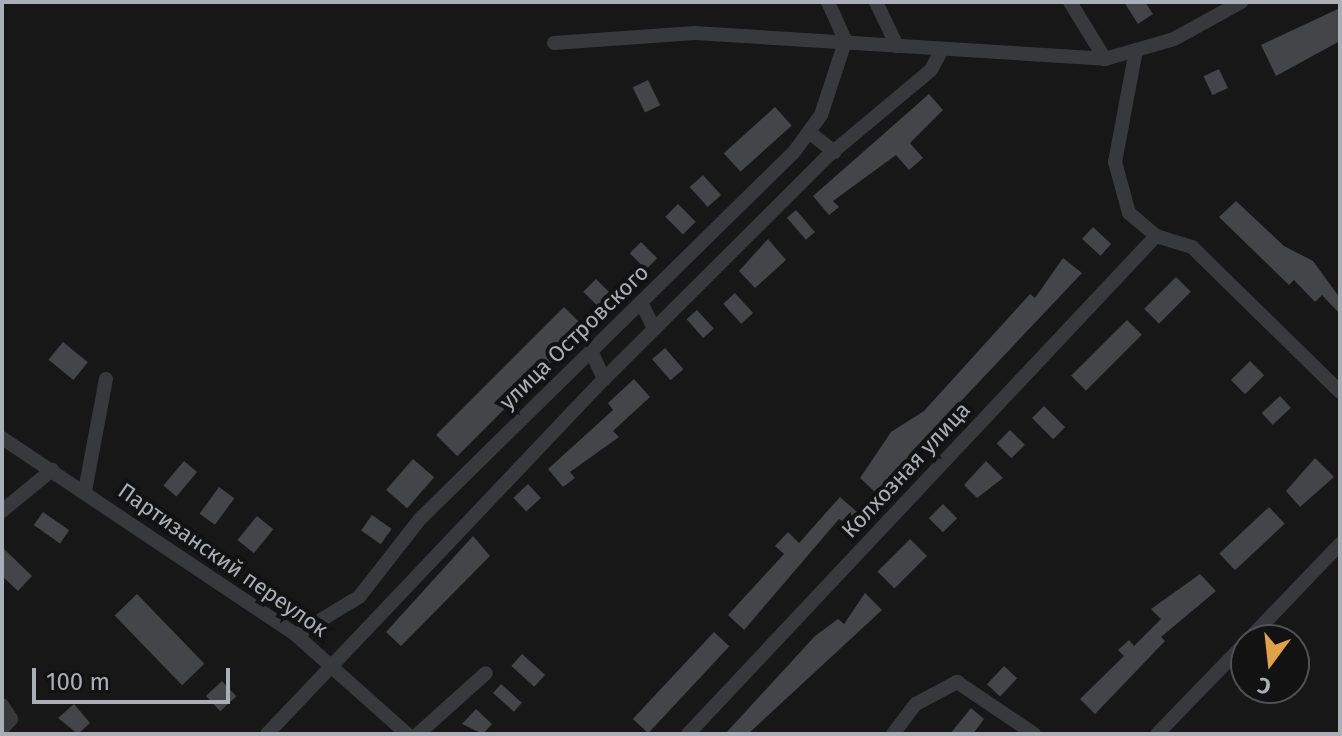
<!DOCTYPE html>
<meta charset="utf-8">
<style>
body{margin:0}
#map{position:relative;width:1342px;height:736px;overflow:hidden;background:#171718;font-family:"Fira Sans",sans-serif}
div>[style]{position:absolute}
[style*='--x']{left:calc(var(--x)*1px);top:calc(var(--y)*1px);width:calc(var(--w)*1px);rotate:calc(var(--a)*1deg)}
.building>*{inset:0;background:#444548;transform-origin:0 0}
.minor>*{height:14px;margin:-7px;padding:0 7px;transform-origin:7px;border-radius:7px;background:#38393d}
span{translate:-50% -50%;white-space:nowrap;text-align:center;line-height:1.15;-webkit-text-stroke:8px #121213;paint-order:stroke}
.street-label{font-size:22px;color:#aaafb7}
.frame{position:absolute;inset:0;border:4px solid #aaafb7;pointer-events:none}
.north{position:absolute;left:1230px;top:624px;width:80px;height:80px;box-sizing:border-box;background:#121213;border:2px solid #4f5155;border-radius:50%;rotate:195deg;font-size:22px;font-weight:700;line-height:32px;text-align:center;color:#aaafb7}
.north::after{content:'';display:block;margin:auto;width:28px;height:36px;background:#e1a146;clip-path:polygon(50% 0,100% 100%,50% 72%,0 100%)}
.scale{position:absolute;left:32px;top:668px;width:198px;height:36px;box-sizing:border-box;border:4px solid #aaafb7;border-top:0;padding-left:10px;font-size:24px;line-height:28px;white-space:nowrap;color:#aaafb7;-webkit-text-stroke:6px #121213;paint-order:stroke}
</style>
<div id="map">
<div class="building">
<div style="clip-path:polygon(1124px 2px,1145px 2px,1153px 14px,1138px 24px)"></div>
<div style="clip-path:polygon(1340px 8px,1340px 41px,1276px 76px,1261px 45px)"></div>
<div style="left:1219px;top:69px;width:21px;height:17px;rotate:65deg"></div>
<div style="left:648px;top:80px;width:28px;height:17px;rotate:64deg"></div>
<div style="clip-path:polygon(929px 94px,943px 110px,910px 143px,923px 158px,909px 170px,896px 155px,833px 201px,839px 207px,829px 215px,813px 196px)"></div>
<div style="left:775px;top:107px;width:25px;height:69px;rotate:48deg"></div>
<div style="left:703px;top:175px;width:27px;height:18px;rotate:48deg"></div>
<div style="clip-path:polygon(1236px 201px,1284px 246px,1313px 261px,1340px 298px,1340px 314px,1322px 295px,1315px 302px,1294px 280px,1289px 285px,1219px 217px)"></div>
<div style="left:678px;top:204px;width:25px;height:18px;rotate:45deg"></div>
<div style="left:796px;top:210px;width:29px;height:12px;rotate:49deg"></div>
<div style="left:1093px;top:227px;width:25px;height:16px;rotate:43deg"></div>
<div style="clip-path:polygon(768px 239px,786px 260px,755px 288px,739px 271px)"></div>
<div style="left:641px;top:242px;width:23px;height:16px;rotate:45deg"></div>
<div style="clip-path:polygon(1063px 258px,1082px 273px,875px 492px,860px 478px,891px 432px,924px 411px,1030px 294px,1035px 298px)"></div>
<div style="left:1176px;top:277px;width:21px;height:45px;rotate:45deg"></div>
<div style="left:596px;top:279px;width:27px;height:18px;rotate:45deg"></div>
<div style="left:735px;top:293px;width:27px;height:16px;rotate:48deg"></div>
<div style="left:564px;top:307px;width:30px;height:181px;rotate:45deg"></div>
<div style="left:697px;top:310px;width:25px;height:14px;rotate:48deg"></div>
<div style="left:1127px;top:320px;width:21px;height:79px;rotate:45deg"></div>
<div style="left:63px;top:342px;width:32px;height:23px;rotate:39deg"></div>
<div style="left:665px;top:348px;width:28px;height:17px;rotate:49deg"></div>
<div style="left:1250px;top:361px;width:20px;height:27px;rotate:45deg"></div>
<div style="clip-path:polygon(634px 379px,650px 397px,613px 431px,619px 437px,570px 472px,575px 478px,563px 487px,548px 469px,613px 410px,608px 403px)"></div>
<div style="left:1280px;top:396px;width:16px;height:25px;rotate:47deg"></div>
<div style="left:1044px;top:406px;width:30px;height:17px;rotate:45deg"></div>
<div style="left:1010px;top:430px;width:21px;height:19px;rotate:45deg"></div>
<div style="clip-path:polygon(1315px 458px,1334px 477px,1300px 507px,1286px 491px)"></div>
<div style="left:413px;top:459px;width:28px;height:41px;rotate:41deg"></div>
<div style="left:184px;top:461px;width:17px;height:32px;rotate:40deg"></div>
<div style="clip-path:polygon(986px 461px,1003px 478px,977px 498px,964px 485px)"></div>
<div style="left:528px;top:484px;width:19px;height:20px;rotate:47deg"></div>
<div style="left:219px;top:487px;width:19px;height:33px;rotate:36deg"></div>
<div style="clip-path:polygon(840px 497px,857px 512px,846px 524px,839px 519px,744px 630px,728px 615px,784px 554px,775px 546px,788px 532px,799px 543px)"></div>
<div style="left:943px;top:504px;width:20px;height:20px;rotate:45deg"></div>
<div style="left:1269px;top:507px;width:23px;height:68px;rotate:47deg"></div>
<div style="left:43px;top:512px;width:32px;height:16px;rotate:35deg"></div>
<div style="left:372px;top:515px;width:24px;height:19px;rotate:35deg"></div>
<div style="left:257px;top:516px;width:21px;height:31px;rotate:39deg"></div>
<div style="clip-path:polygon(473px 536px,490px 556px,401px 646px,386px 632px)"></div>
<div style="left:910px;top:539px;width:24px;height:46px;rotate:45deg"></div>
<div style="clip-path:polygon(2px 547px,32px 576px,18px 591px,2px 576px)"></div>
<div style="clip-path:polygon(1200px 574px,1216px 591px,1161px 637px,1165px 641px,1095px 714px,1080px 699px,1124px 656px,1118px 650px,1129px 640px,1134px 646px,1161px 619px,1151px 609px)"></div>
<div style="clip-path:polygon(865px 593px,882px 610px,748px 734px,725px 734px,815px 636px,838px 619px,844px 624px)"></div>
<div style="left:137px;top:594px;width:97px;height:31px;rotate:46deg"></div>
<div style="left:714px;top:632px;width:21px;height:119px;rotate:43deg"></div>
<div style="left:522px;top:654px;width:31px;height:16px;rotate:42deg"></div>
<div style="left:1004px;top:666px;width:18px;height:25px;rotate:43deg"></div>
<div style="left:222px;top:681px;width:21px;height:22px;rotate:47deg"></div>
<div style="left:501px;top:684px;width:28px;height:12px;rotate:42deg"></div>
<div style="clip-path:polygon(74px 704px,90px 723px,78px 734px,58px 718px)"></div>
<div style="clip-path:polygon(971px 708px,984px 719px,973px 734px,950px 734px)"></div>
<div style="clip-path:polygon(476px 709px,492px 724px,483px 734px,462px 724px)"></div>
</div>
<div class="minor">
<div style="--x:828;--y:2;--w:44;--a:65.8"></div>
<div style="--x:876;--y:2;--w:49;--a:64.5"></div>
<div style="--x:1070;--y:2;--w:67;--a:58.4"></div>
<div style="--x:554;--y:43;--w:141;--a:-4.1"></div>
<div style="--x:695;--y:33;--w:411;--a:3.6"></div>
<div style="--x:1105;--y:59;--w:72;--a:-16.2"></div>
<div style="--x:1174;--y:39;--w:77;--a:-28.9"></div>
<div style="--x:1136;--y:50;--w:114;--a:100.6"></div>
<div style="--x:1115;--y:162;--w:53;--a:74.6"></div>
<div style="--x:1129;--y:213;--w:35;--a:40"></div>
<div style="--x:1156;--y:236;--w:38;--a:17"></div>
<div style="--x:1192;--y:247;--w:207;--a:44.4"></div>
<div style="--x:810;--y:133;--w:31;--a:38"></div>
<div style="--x:641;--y:302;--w:30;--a:64"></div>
<div style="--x:591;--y:351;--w:31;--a:65"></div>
<div style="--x:2;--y:438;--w:354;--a:33.8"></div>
<div style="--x:296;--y:635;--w:149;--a:41.7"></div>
<div style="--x:85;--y:491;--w:114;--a:-79.4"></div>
<div style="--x:2;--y:511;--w:65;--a:-39.4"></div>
<div style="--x:296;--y:635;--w:74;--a:-31.1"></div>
<div style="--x:359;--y:597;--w:99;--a:-52"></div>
<div style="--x:420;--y:519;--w:524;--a:-44.46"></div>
<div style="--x:794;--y:152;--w:46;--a:-53.9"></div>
<div style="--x:821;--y:115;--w:77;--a:-71.8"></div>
<div style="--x:1248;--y:640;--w:133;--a:-46.2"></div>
<div style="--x:2;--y:705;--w:17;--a:57"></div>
<div style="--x:11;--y:719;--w:13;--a:132"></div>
<div style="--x:267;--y:734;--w:489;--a:-46.5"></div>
<div style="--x:604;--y:379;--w:316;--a:-44.9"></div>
<div style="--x:828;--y:156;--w:134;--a:-39.9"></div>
<div style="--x:931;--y:70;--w:24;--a:-62"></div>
<div style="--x:418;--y:734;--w:91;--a:-41.9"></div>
<div style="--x:688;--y:734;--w:683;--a:-46.78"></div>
<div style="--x:893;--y:734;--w:38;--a:-53"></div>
<div style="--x:916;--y:704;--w:47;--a:-28.2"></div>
<div style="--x:957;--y:682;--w:93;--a:34"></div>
<div style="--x:1157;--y:734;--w:128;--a:-45.9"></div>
</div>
<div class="street-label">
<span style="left:574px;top:337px;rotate:-44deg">улица Островского</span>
<span style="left:906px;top:470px;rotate:-47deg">Колхозная улица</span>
<span style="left:223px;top:560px;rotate:35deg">Партизанский переулок</span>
</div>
<div class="frame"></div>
<div class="north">С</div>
<div class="scale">100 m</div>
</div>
